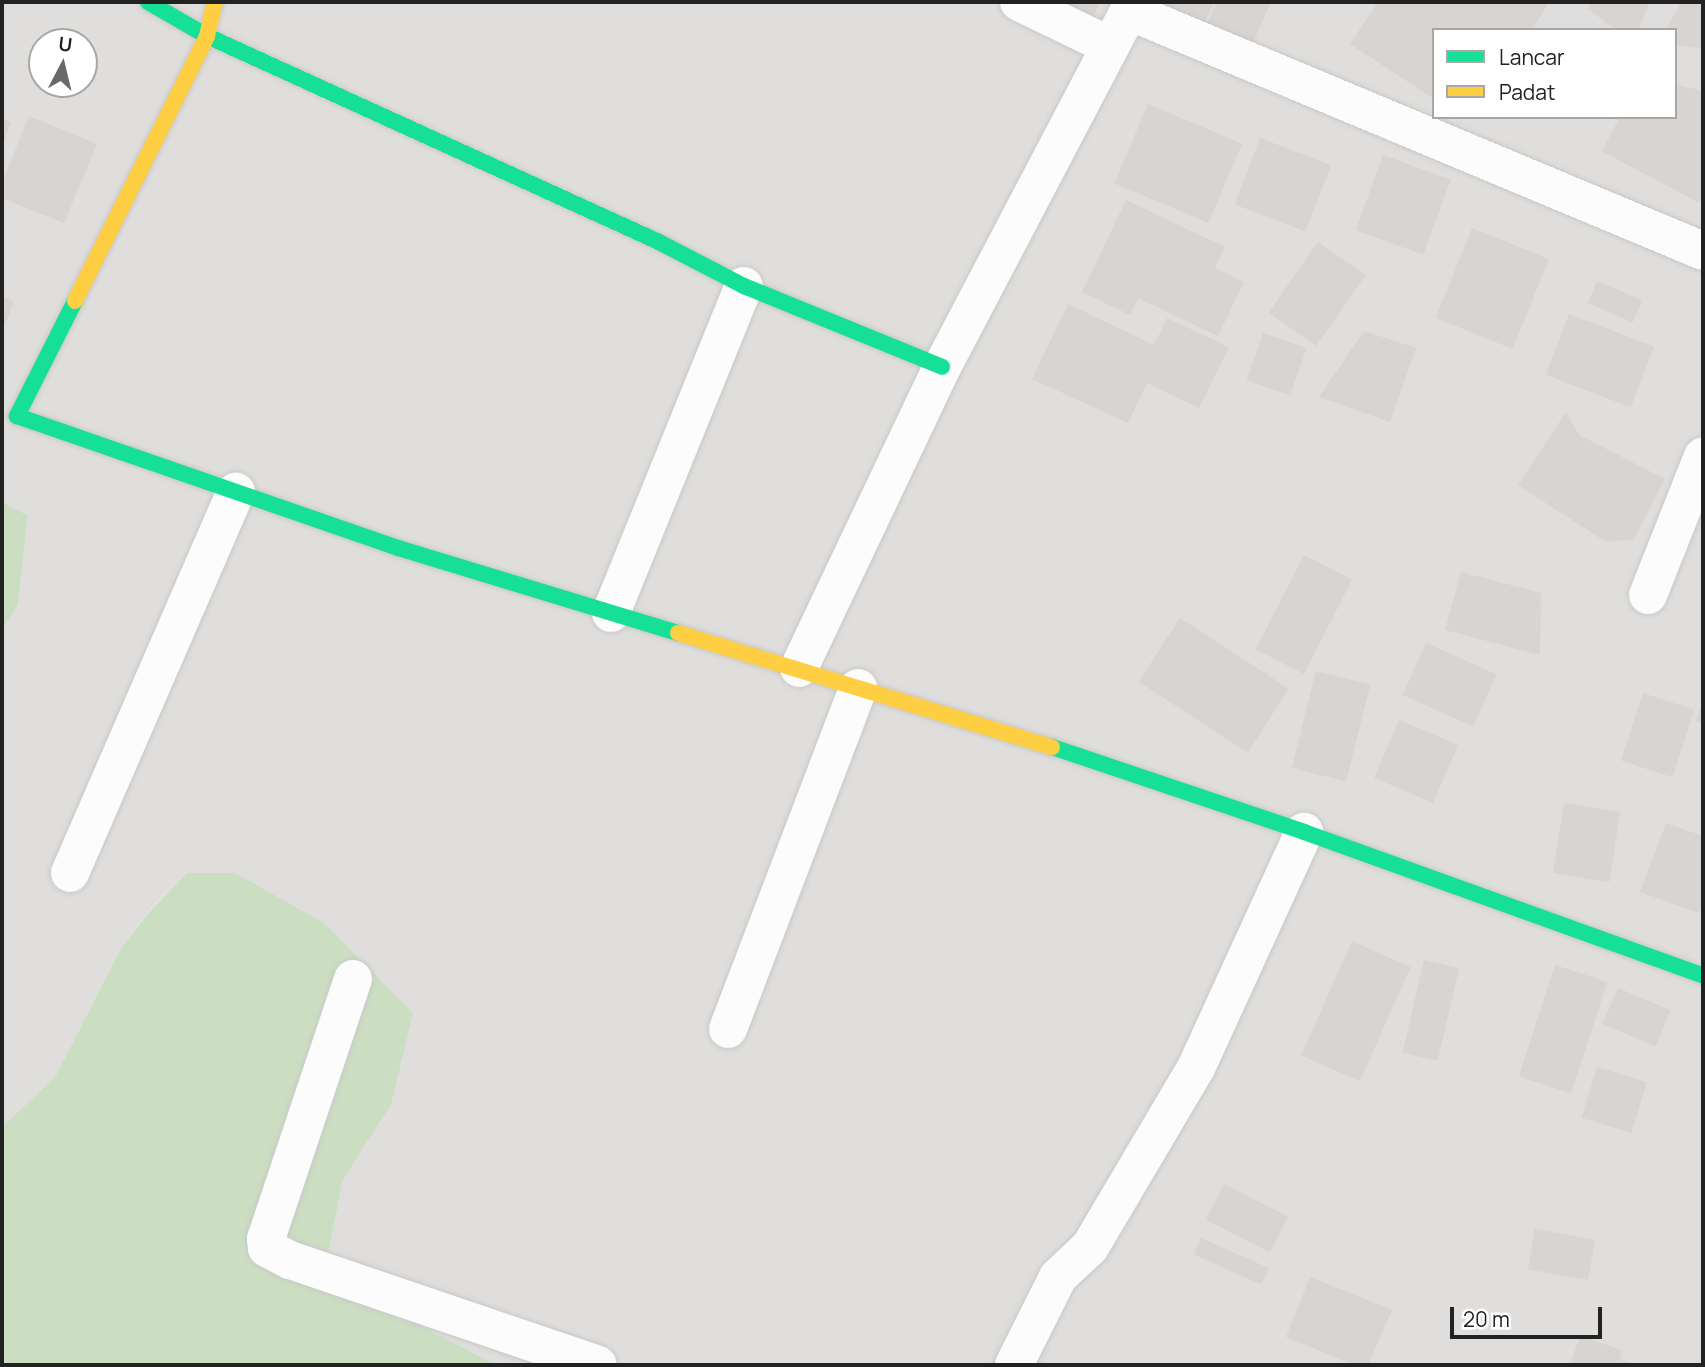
<!DOCTYPE html>
<style>
body{margin:0}
#map{position:relative;width:1705px;height:1367px;overflow:hidden;background:#f0eeeb;font-family:Manrope,sans-serif}
div>[style]{position:absolute}
[style*='--x']{left:calc(var(--x)*1px);top:calc(var(--y)*1px);width:calc(var(--w)*1px);rotate:calc(var(--a)*1deg)}
.residential>*{inset:0;background:#dfdedc}
.forest>*{inset:0;background:#cbdec1}
.building>*{inset:0;background:#d7d4d2;transform-origin:0 0}
.roads{filter:drop-shadow(0 0 2px #c9c8c7) drop-shadow(0 0 2px #c9c8c7)}
.street>*{height:38px;margin:-19px;padding:0 19px;transform-origin:19px;border-radius:19px;background:#fdfcfc}
.fast>*{height:16px;margin:-8px;padding:0 8px;transform-origin:8px;border-radius:8px;background:#16e098}
.slow>*{height:16px;margin:-8px;padding:0 8px;transform-origin:8px;border-radius:8px;background:#ffcf43}
span{translate:-50% -50%;white-space:nowrap;text-align:center;line-height:1.15;-webkit-text-stroke:5px #fff;paint-order:stroke}
.frame{position:absolute;inset:0;border:4px solid #222;pointer-events:none}
.legend{position:absolute;left:1432px;top:28px;width:245px;height:91px;box-sizing:border-box;background:#fff;border:2px solid #a7a7a7;margin:0;padding:9px 12px;list-style:none;font-size:21px;color:#222}
.legend li{display:flex;align-items:center;gap:14px;height:35px}
.legend b{width:35px;border:2px solid #a7a7a7}
.north{position:absolute;left:28px;top:28px;width:70px;height:70px;box-sizing:border-box;background:#fff;border:2px solid #a7a7a7;border-radius:50%;rotate:7deg;font-size:19px;font-weight:700;line-height:28px;text-align:center;color:#222}
.north::after{content:'';display:block;margin:auto;width:24px;height:32px;background:#6a6968;clip-path:polygon(50% 0,100% 100%,50% 72%,0 100%)}
.scale{position:absolute;left:1450px;top:1307px;width:152px;height:32px;box-sizing:border-box;border:4px solid #222;border-top:0;padding-left:9px;font-size:21px;line-height:24px;white-space:nowrap;color:#222;-webkit-text-stroke:5px #fff;paint-order:stroke}
</style>
<div id="map">
<div class="residential">
<div style="clip-path:polygon(evenodd,2px 2px,1703px 2px,1703px 1365px,496px 1365px,324px 1275px,343px 1180px,391px 1105px,187px 873px,150px 910px,121px 948px,55px 1077px,2px 1127px,2px 630px,18px 605px,28px 517px,2px 502px,2px 2px,1434px 30px,1675px 30px,1675px 117px,1434px 117px,1434px 30px,2px 2px,42px 42px,84px 42px,84px 84px,42px 84px,42px 42px)"></div>
</div>
<div class="forest">
<div style="clip-path:polygon(2px 502px,28px 516px,18px 605px,2px 630px)"></div>
<div style="clip-path:polygon(187px 873px,235px 873px,324px 923px,413px 1013px,391px 1105px,343px 1180px,324px 1275px,496px 1365px,2px 1365px,2px 1127px,55px 1077px,121px 948px,150px 911px)"></div>
</div>
<div class="building">
<div style="clip-path:polygon(1061px 2px,1100px 2px,1092px 18px)"></div>
<div style="clip-path:polygon(1157px 2px,1214px 2px,1204px 24px)"></div>
<div style="clip-path:polygon(1217px 2px,1271px 2px,1251px 47px,1206px 27px)"></div>
<div style="clip-path:polygon(1378px 2px,1544px 2px,1548px 4px,1532px 30px,1434px 30px,1434px 99px,1350px 44px)"></div>
<div style="clip-path:polygon(1590px 2px,1649px 2px,1639px 30px,1616px 30px,1588px 9px)"></div>
<div style="clip-path:polygon(1681px 2px,1703px 2px,1703px 48px,1675px 45px,1675px 30px,1666px 30px)"></div>
<div style="clip-path:polygon(1675px 84px,1703px 91px,1703px 194px,1699px 203px,1602px 151px,1620px 117px,1675px 117px)"></div>
<div style="left:1148px;top:104px;width:102px;height:86px;rotate:23deg"></div>
<div style="clip-path:polygon(29px 116px,97px 144px,64px 223px,2px 198px,2px 183px)"></div>
<div style="clip-path:polygon(2px 119px,11px 122px,2px 148px)"></div>
<div style="left:1260px;top:138px;width:76px;height:71px;rotate:21deg"></div>
<div style="left:1383px;top:155px;width:72px;height:80px;rotate:20deg"></div>
<div style="clip-path:polygon(1126px 200px,1225px 247px,1215px 268px,1244px 282px,1218px 336px,1138px 298px,1130px 315px,1082px 292px)"></div>
<div style="left:1472px;top:228px;width:83px;height:97px;rotate:22deg"></div>
<div style="left:1318px;top:242px;width:58px;height:86px;rotate:35deg"></div>
<div style="left:1597px;top:281px;width:49px;height:24px;rotate:23deg"></div>
<div style="clip-path:polygon(2px 297px,14px 302px,2px 331px)"></div>
<div style="clip-path:polygon(1068px 304px,1154px 345px,1167px 318px,1229px 347px,1199px 408px,1147px 383px,1128px 423px,1032px 379px)"></div>
<div style="left:1569px;top:314px;width:91px;height:65px;rotate:21deg"></div>
<div style="clip-path:polygon(1364px 331px,1416px 348px,1390px 422px,1319px 397px)"></div>
<div style="left:1263px;top:333px;width:46px;height:50px;rotate:19deg"></div>
<div style="clip-path:polygon(1566px 412px,1579px 435px,1665px 479px,1634px 539px,1606px 542px,1518px 485px)"></div>
<div style="left:1304px;top:555px;width:54px;height:106px;rotate:27deg"></div>
<div style="clip-path:polygon(1461px 572px,1541px 593px,1540px 655px,1445px 630px)"></div>
<div style="left:1180px;top:618px;width:130px;height:76px;rotate:33deg"></div>
<div style="left:1426px;top:643px;width:77px;height:57px;rotate:24deg"></div>
<div style="left:1316px;top:671px;width:56px;height:100px;rotate:14deg"></div>
<div style="left:1643px;top:693px;width:54px;height:71px;rotate:18deg"></div>
<div style="clip-path:polygon(1703px 701px,1703px 724px,1696px 721px)"></div>
<div style="left:1399px;top:720px;width:64px;height:63px;rotate:23deg"></div>
<div style="left:1564px;top:803px;width:57px;height:71px;rotate:9deg"></div>
<div style="clip-path:polygon(1666px 823px,1703px 836px,1703px 901px,1699px 913px,1640px 892px)"></div>
<div style="left:1352px;top:941px;width:64px;height:125px;rotate:24deg"></div>
<div style="left:1424px;top:960px;width:36px;height:95px;rotate:13deg"></div>
<div style="left:1555px;top:965px;width:55px;height:117px;rotate:18deg"></div>
<div style="left:1618px;top:988px;width:57px;height:39px;rotate:23deg"></div>
<div style="left:1597px;top:1067px;width:52px;height:53px;rotate:17deg"></div>
<div style="left:1224px;top:1184px;width:72px;height:40px;rotate:27deg"></div>
<div style="left:1535px;top:1229px;width:61px;height:41px;rotate:10deg"></div>
<div style="left:1201px;top:1238px;width:74px;height:18px;rotate:24deg"></div>
<div style="clip-path:polygon(1310px 1277px,1392px 1310px,1368px 1365px,1355px 1365px,1286px 1337px)"></div>
<div style="clip-path:polygon(1580px 1336px,1622px 1350px,1620px 1360px,1639px 1365px,1570px 1365px)"></div>
</div>
<div class="roads">
<div class="street">
<div style="--x:1019;--y:2;--w:101;--a:25.8"></div>
<div style="--x:1129;--y:11;--w:622;--a:22.69"></div>
<div style="--x:1648;--y:595;--w:149;--a:-68.4"></div>
<div style="--x:611;--y:613;--w:353;--a:-67.9"></div>
<div style="--x:799;--y:668;--w:333;--a:-64.6"></div>
<div style="--x:942;--y:367;--w:412;--a:-62.3"></div>
<div style="--x:70;--y:873;--w:416;--a:-66.5"></div>
<div style="--x:353;--y:979;--w:274;--a:108.5"></div>
<div style="--x:266;--y:1239;--w:9;--a:84"></div>
<div style="--x:267;--y:1248;--w:26;--a:28"></div>
<div style="--x:290;--y:1260;--w:325;--a:18.8"></div>
<div style="--x:728;--y:1029;--w:365;--a:-69.1"></div>
<div style="--x:1014;--y:1365;--w:98;--a:-63.4"></div>
<div style="--x:1058;--y:1277;--w:44;--a:-43.2"></div>
<div style="--x:1090;--y:1247;--w:208;--a:-59.4"></div>
<div style="--x:1196;--y:1068;--w:260;--a:-65.4"></div>
</div>
<div class="fast">
<div style="--x:148;--y:2;--w:68;--a:30"></div>
<div style="--x:207;--y:36;--w:497;--a:24.5"></div>
<div style="--x:659;--y:242;--w:96;--a:27.4"></div>
<div style="--x:744;--y:286;--w:214;--a:22.2"></div>
<div style="--x:75;--y:301;--w:129;--a:116.8"></div>
<div style="--x:17;--y:416;--w:403;--a:19.1"></div>
<div style="--x:398;--y:548;--w:293;--a:16.9"></div>
<div style="--x:1052;--y:747;--w:266;--a:18.6"></div>
<div style="--x:1304;--y:832;--w:424;--a:19.8"></div>
</div>
<div class="slow">
<div style="--x:75;--y:301;--w:296;--a:-63.5"></div>
<div style="--x:207;--y:36;--w:35;--a:-77"></div>
<div style="--x:678;--y:633;--w:391;--a:17"></div>
</div>
</div>
<div class="frame"></div>
<ul class="legend">
<li><b style="height:9px;background:#16e098"></b>Lancar</li>
<li><b style="height:9px;background:#ffcf43"></b>Padat</li>
</ul>
<div class="north">U</div>
<div class="scale">20 m</div>
</div>
